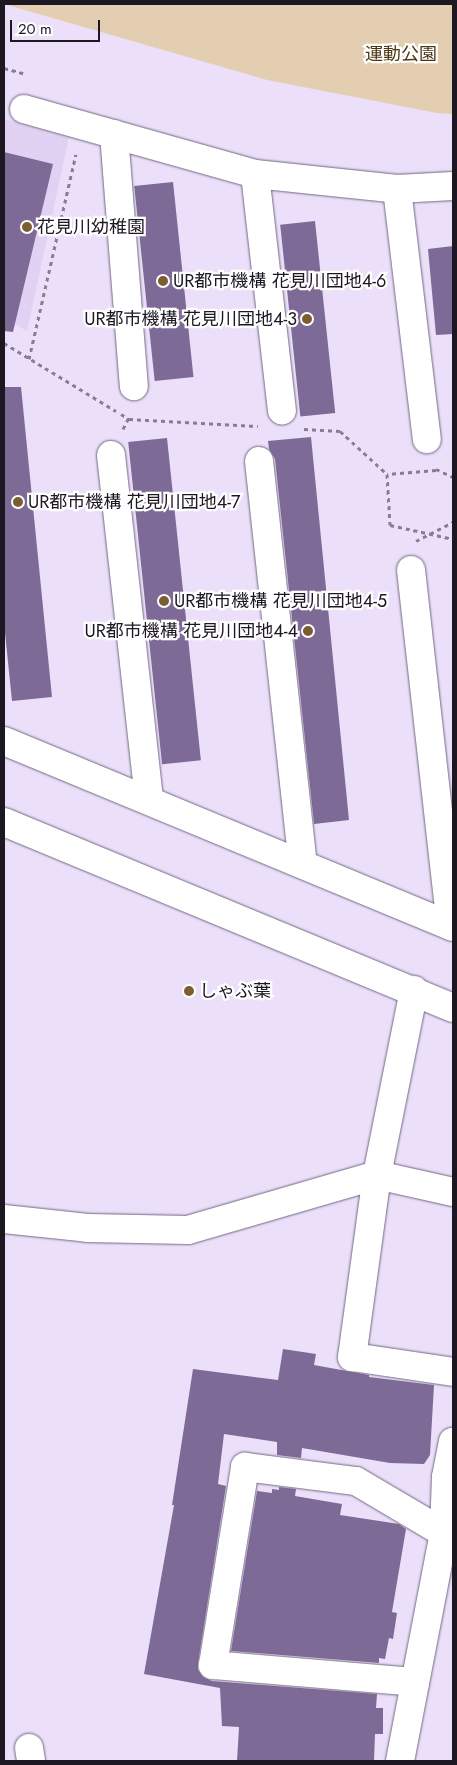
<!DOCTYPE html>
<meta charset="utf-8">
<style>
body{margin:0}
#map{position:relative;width:457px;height:1765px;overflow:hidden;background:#ebdffa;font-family:Jost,"Noto Sans JP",sans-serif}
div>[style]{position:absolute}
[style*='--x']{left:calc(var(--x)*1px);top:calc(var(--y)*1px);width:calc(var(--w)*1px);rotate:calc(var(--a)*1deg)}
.built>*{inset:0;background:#e1d2f4}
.green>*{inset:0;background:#e4ceb1}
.building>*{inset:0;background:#7e6a96;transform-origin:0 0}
.path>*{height:3px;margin-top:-1.5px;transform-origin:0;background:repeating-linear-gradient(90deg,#877e91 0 4px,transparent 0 8px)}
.roads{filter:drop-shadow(0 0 1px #726880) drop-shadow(0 0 1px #726880)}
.minor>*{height:28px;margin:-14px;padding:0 14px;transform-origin:14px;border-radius:14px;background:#fff}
.dots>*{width:14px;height:14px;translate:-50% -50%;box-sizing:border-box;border:2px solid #fff;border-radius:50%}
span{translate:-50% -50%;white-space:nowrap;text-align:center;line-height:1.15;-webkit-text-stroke:4.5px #fff;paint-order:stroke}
.park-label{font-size:18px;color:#4d3612}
.poi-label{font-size:18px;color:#1c1721}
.left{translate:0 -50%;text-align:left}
.right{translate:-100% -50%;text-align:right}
.frame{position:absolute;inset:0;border:5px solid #1c1721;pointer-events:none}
.scale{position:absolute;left:10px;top:20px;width:90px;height:22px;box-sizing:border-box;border:2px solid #1c1721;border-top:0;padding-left:6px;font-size:15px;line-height:18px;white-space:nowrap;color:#1c1721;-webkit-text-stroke:4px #fff;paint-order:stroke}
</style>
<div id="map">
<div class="built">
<div style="clip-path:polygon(4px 119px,69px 137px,27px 331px,4px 318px)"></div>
</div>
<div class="green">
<div style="clip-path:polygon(4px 4px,453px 4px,453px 114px,437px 113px,267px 80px)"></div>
</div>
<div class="building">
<div style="clip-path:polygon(4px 152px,53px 164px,13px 332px,4px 331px)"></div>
<div style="left:173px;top:182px;width:196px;height:39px;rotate:84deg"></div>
<div style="left:315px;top:221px;width:193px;height:35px;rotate:84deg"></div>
<div style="clip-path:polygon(453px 246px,453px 334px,436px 335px,428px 249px)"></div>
<div style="clip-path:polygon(4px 387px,21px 387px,52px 697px,12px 701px,4px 623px)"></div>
<div style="clip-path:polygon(311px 437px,349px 820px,314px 824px,275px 459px,269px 449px,268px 441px)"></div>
<div style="left:167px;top:438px;width:324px;height:39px;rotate:84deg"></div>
<div style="clip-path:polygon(283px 1349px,316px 1354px,314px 1365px,369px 1375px,369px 1377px,434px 1385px,430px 1455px,424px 1464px,390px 1463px,302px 1448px,301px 1458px,277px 1455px,277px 1442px,224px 1434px,218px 1484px,226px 1486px,198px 1663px,198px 1670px,203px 1677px,212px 1681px,377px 1694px,376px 1708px,383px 1708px,383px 1734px,375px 1734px,374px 1761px,237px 1761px,239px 1727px,222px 1726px,220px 1688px,144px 1674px,174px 1505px,172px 1505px,193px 1369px,278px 1380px)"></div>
<div style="clip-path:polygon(279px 1487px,296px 1489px,295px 1496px,342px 1504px,340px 1515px,399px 1524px,406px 1529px,392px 1612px,397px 1613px,393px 1639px,389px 1638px,385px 1659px,379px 1658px,379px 1663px,231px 1651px,257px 1491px,272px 1493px,272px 1489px,279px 1490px)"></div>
</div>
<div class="path">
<div style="--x:4;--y:68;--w:20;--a:15"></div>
<div style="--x:4;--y:343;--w:131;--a:31.3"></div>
<div style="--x:29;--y:359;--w:210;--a:-77.1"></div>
<div style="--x:121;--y:414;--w:9;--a:32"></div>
<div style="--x:129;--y:419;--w:129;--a:3.1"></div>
<div style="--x:123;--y:429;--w:13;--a:-63"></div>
<div style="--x:304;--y:429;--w:36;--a:3"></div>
<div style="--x:340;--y:431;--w:64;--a:42.5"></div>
<div style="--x:436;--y:469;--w:19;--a:25"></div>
<div style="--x:436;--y:470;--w:49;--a:175.3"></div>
<div style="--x:387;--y:474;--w:51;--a:86.6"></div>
<div style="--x:390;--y:525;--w:65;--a:12.5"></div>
<div style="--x:416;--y:541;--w:42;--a:-27.2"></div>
</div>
<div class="roads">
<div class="minor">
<div style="--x:24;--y:109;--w:240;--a:15.7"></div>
<div style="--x:255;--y:174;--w:143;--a:6"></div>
<div style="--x:397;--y:189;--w:56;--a:-3.1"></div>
<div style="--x:114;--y:134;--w:253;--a:85.5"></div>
<div style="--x:255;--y:174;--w:238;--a:83.5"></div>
<div style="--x:397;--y:189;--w:252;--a:83.2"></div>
<div style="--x:111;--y:455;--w:348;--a:83.7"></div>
<div style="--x:259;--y:461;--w:406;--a:83.8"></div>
<div style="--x:411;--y:570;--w:358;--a:83.6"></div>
<div style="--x:4;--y:741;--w:486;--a:22.5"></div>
<div style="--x:4;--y:822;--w:486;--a:22.5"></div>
<div style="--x:414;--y:990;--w:189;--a:101.3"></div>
<div style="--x:377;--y:1175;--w:184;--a:97.8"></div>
<div style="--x:352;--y:1357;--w:102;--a:8.4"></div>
<div style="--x:4;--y:1219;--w:84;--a:6.1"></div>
<div style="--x:88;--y:1228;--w:100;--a:1.1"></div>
<div style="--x:188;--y:1230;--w:197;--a:-16.2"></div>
<div style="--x:377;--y:1175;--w:78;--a:12.6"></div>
<div style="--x:415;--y:1682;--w:203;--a:-175.2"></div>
<div style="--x:213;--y:1665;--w:201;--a:-80.8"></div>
<div style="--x:245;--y:1467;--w:112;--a:7.2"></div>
<div style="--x:356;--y:1481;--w:102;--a:30.6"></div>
<div style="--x:444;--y:1533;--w:9;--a:0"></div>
<div style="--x:29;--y:1748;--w:13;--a:81"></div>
<div style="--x:400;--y:1761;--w:232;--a:-79.1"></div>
<div style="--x:444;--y:1533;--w:56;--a:-88"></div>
<div style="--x:446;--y:1477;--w:36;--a:-79"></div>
</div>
</div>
<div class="dots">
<div style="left:27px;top:227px;background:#7b5d31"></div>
<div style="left:163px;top:281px;background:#7b5d31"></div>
<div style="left:307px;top:319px;background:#7b5d31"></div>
<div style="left:18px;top:502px;background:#7b5d31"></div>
<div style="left:164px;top:601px;background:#7b5d31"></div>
<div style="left:308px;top:631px;background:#7b5d31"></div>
<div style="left:189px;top:991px;background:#7b5d31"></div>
</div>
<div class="park-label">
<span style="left:401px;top:54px">運動公園</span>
</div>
<div class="poi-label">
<span class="left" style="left:37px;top:227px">花見川幼稚園</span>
<span class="left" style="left:173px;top:281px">UR都市機構 花見川団地4-6</span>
<span class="right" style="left:297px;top:319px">UR都市機構 花見川団地4-3</span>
<span class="left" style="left:28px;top:502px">UR都市機構 花見川団地4-7</span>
<span class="left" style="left:174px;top:601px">UR都市機構 花見川団地4-5</span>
<span class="right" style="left:298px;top:631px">UR都市機構 花見川団地4-4</span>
<span class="left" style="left:199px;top:991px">しゃぶ葉</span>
</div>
<div class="frame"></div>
<div class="scale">20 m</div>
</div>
